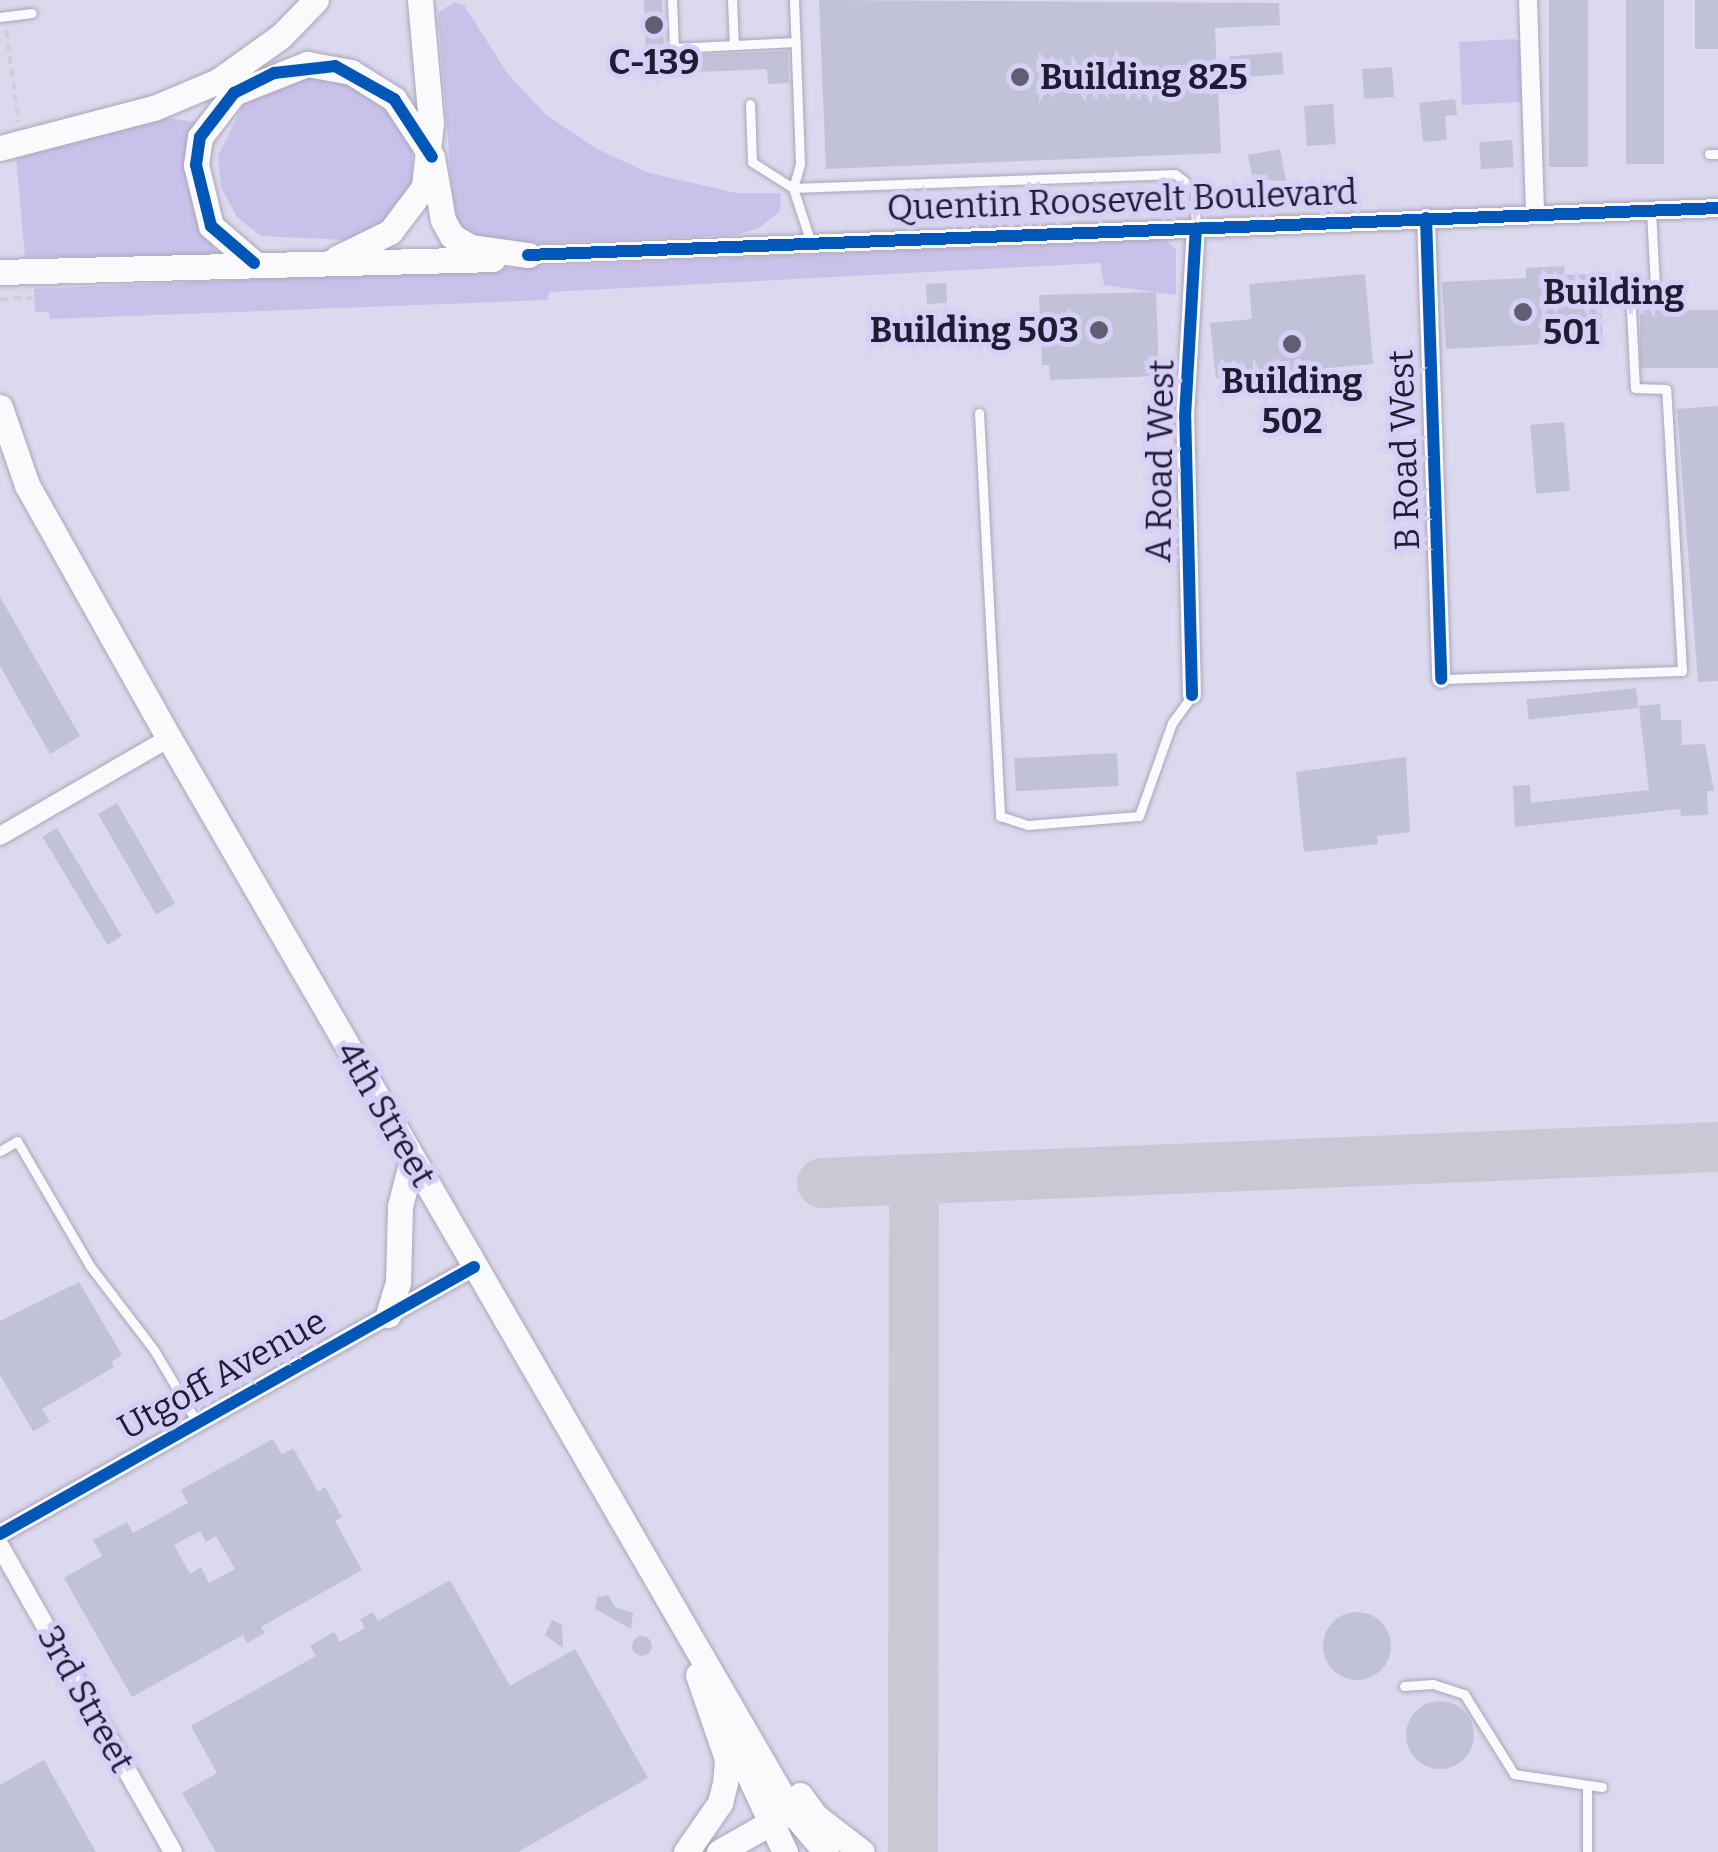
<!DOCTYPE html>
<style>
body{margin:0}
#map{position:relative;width:1718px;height:1852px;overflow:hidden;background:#dcd8ed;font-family:Bitter,serif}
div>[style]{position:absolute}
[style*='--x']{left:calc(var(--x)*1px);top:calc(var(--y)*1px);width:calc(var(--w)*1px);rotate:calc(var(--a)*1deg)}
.green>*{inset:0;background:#cac1ea}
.taxiway>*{height:50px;margin:-25px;padding:0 25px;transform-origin:25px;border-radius:25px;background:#cac8d5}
.building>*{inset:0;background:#c1c2d7;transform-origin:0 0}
.round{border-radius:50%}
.path>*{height:4px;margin-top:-2px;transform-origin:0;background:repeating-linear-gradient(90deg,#d0cfd5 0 8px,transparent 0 13px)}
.roads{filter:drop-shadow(0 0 2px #a9a5b9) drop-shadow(0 0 2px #a9a5b9)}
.lane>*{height:9px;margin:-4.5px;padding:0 4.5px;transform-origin:4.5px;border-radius:4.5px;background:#faf9fc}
.street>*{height:18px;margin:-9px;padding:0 9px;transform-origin:9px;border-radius:9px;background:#faf9fc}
.secondary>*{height:25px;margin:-12.5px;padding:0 12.5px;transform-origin:12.5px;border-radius:12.5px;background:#faf9fc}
.cycleway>*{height:12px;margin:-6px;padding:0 6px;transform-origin:6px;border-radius:6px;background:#0057b8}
.dots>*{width:28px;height:28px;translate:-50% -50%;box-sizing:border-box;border:5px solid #d6cff6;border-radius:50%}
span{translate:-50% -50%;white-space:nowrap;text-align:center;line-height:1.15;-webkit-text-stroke:10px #d6cff6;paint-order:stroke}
.poi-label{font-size:35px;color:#211b33;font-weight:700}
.left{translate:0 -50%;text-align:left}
.right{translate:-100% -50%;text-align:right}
.street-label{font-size:35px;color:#211b33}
</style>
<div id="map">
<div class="green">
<div style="clip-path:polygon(454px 2px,464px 5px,507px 73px,546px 115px,597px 149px,649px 173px,736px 193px,781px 193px,780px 211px,759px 228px,736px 235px,507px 244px,468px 234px,454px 216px,438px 13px)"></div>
<div style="clip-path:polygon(1515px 39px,1520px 42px,1521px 102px,1462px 105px,1459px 42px)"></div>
<div style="clip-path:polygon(303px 71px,374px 88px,412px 145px,412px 182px,386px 224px,346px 240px,261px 236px,237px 217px,221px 188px,218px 156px,243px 105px,268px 81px)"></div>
<div style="clip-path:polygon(169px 118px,196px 122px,200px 220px,218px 255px,25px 257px,16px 158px)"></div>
<div style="clip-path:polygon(1164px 239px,1176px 249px,1176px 295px,1104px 285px,1100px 263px,549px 292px,548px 300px,50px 319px,49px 312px,35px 312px,34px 289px)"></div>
</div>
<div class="taxiway">
<div style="--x:822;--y:1183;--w:897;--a:-2.3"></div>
<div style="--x:913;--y:1852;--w:672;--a:-89.91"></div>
</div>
<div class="building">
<div style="clip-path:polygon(644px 0,662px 0,664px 56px,788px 51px,789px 83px,768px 84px,767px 69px,647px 74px)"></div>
<div style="clip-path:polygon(819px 0,1279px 3px,1280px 25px,1215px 28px,1221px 153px,826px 169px)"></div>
<div style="left:1549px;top:0;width:39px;height:167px"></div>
<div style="left:1626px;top:0;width:38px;height:164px"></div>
<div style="left:1695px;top:0;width:23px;height:49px"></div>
<div style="left:1282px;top:52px;width:22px;height:53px;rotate:85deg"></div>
<div style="left:1392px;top:67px;width:30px;height:30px;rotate:86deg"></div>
<div style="clip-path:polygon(1455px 99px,1457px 115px,1445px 116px,1447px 140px,1423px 142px,1419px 103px)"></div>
<div style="left:1333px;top:104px;width:40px;height:29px;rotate:86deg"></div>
<div style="left:1512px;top:140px;width:27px;height:33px;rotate:86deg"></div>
<div style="clip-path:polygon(1280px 149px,1286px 181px,1253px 180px,1248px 155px)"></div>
<div style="clip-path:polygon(1564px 266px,1565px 275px,1600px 274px,1603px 341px,1446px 349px,1442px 282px,1526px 278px,1526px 268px)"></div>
<div style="clip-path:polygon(1365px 274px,1373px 364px,1216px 378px,1210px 323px,1252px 319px,1249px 284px)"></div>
<div style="left:946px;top:283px;width:20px;height:20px;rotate:87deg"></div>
<div style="clip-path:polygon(1156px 292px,1159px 376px,1050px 380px,1049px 365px,1042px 365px,1039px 295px)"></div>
<div style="left:1718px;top:310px;width:58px;height:78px;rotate:90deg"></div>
<div style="clip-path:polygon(1718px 406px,1718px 681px,1698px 682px,1677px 409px)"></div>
<div style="left:1564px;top:422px;width:69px;height:34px;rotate:85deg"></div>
<div style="clip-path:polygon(0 597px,80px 736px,50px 754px,0 666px)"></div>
<div style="left:1636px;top:688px;width:20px;height:110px;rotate:84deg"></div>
<div style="clip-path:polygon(1660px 704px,1661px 720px,1681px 720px,1682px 745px,1705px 744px,1714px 791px,1707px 791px,1708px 815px,1681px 816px,1680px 809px,1515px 827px,1513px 786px,1530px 785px,1531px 803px,1649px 790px,1639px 706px)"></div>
<div style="left:1117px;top:753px;width:33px;height:103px;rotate:87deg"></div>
<div style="clip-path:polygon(1406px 757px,1410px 832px,1377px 836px,1378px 844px,1304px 852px,1296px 772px)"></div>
<div style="left:117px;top:803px;width:116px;height:22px;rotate:60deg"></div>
<div style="left:57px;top:828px;width:126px;height:17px;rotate:59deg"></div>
<div style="clip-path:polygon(79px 1282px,122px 1355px,111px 1362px,114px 1367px,42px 1409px,50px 1422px,33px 1431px,0 1375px,0 1321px)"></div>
<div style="clip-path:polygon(evenodd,273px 1439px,282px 1455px,293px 1448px,318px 1492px,325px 1487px,342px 1517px,335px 1521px,362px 1570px,261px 1627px,265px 1633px,247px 1643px,243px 1635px,132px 1697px,64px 1578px,102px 1556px,93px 1540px,127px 1522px,133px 1533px,188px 1503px,181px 1490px,273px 1439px,200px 1531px,206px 1542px,216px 1536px,235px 1569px,209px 1583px,201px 1567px,190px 1574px,174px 1545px,200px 1531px)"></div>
<div style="clip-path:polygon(450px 1580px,510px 1686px,575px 1649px,648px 1778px,518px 1852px,216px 1852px,182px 1793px,217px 1773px,191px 1726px,316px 1656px,310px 1646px,334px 1632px,340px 1642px,365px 1628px,360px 1619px,373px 1612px,378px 1621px)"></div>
<div style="clip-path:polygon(608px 1595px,615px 1607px,633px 1613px,631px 1629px,595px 1609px,597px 1597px)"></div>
<div class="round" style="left:1323px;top:1612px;width:68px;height:68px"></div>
<div style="clip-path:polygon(552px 1620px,562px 1625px,563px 1648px,545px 1635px)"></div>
<div class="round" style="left:632px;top:1636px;width:20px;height:20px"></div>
<div class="round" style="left:1406px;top:1701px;width:68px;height:68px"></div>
<div style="clip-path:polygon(44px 1760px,96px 1852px,0 1852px,0 1785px)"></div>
</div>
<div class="path">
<div style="--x:6;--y:30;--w:93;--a:82"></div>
<div style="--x:1104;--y:212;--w:80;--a:-2.1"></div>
<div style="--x:0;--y:299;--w:32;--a:-2"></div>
</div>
<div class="roads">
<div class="lane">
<div style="--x:672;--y:0;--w:48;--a:87.6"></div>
<div style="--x:674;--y:48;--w:122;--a:-2.8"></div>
<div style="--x:732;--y:0;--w:45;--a:87.5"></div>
<div style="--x:794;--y:0;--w:164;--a:87.9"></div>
<div style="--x:800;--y:164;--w:25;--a:106"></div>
<div style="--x:793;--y:188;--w:382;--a:-2.1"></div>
<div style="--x:1175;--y:174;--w:25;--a:37"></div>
<div style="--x:1195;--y:189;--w:39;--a:89"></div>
<div style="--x:0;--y:17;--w:32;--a:-7"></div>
<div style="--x:750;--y:104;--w:58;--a:88"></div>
<div style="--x:752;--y:162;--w:49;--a:32.4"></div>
<div style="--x:793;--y:188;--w:58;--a:71.9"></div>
<div style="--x:1709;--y:154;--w:9;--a:0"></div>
<div style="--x:979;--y:413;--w:404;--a:87"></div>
<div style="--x:1000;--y:816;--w:29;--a:18"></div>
<div style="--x:1028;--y:825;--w:111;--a:-4.6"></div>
<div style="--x:1139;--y:816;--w:99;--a:-70.5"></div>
<div style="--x:1172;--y:723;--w:34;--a:-54"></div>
<div style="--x:1441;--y:679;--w:241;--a:-1.9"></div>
<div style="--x:1682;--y:671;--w:282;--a:-93.2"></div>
<div style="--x:1666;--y:389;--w:31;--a:-178"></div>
<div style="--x:1635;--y:388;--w:100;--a:-92.9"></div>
<div style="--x:1630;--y:288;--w:25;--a:-2"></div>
<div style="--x:1655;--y:287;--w:77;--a:-93"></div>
<div style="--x:0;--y:1151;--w:20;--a:-30"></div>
<div style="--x:17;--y:1141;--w:145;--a:59.7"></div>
<div style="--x:90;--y:1266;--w:106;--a:52.7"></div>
<div style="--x:154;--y:1350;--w:84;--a:59.2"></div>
<div style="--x:1404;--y:1686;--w:29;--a:-4"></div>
<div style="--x:1433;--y:1684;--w:33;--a:18"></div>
<div style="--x:1464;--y:1694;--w:94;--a:58"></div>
<div style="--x:1514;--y:1774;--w:89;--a:8.4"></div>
<div style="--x:1587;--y:1786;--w:66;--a:90"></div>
</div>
<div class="street">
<div style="--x:1528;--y:0;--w:214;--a:88.1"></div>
<div style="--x:1426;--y:218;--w:461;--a:88.1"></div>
<div style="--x:528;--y:255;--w:1191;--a:-2.26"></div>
<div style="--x:1192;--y:695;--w:278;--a:-91.4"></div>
<div style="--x:1185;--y:417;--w:189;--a:-86.7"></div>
<div style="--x:0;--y:836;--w:195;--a:-30.1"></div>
<div style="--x:0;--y:1534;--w:544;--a:-29.39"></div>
<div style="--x:0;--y:1546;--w:352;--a:60.5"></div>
</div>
<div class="secondary">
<div style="--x:0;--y:148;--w:159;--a:-14.6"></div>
<div style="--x:154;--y:108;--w:69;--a:-22.9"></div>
<div style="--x:218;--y:81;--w:77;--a:-35.5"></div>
<div style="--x:281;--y:36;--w:50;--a:-45.8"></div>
<div style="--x:337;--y:258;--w:59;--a:-26.1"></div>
<div style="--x:390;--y:232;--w:56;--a:-52.9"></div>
<div style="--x:424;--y:187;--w:64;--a:-83.8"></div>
<div style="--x:431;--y:123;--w:123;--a:-95.1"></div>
<div style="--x:254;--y:263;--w:57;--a:-139.3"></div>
<div style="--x:211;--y:226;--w:63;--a:-103.8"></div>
<div style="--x:196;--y:165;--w:28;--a:-82"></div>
<div style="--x:200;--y:137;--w:56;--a:-52.3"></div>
<div style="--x:234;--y:93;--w:79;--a:-21.7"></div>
<div style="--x:307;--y:64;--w:45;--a:10.3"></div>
<div style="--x:351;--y:72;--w:51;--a:32.1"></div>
<div style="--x:394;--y:99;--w:69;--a:56.8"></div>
<div style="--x:432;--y:157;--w:64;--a:80.1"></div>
<div style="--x:443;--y:220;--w:18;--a:61"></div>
<div style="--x:452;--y:236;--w:21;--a:31"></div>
<div style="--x:470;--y:247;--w:59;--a:7.9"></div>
<div style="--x:0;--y:272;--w:493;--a:-1.5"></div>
<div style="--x:0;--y:407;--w:83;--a:70.9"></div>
<div style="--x:27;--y:485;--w:290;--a:60.7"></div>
<div style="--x:169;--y:738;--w:1240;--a:59.9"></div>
<div style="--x:791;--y:1811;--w:54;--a:49.5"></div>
<div style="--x:388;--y:1315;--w:34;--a:-73"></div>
<div style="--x:398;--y:1283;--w:77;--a:-88.5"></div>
<div style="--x:400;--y:1206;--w:48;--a:-75.4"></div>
<div style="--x:729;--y:1733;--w:132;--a:64.8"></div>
<div style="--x:800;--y:1795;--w:26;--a:54"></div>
<div style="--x:815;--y:1816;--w:59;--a:37.5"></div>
<div style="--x:686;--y:1852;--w:60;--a:-55.2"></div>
<div style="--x:720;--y:1803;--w:21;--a:-76"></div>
<div style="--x:725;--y:1783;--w:24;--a:-85"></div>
<div style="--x:727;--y:1759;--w:89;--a:-109"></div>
<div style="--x:719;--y:1852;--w:73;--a:-29.7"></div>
</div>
</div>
<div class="cycleway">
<div style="--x:1426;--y:218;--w:461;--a:88.1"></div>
<div style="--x:528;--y:255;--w:1191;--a:-2.26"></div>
<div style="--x:254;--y:263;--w:57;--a:-139.3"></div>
<div style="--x:211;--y:226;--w:63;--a:-103.8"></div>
<div style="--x:196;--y:165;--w:28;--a:-82"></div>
<div style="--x:200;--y:137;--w:56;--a:-52.3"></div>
<div style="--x:234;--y:93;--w:45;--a:-26.6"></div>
<div style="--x:274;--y:73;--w:61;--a:-6.5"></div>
<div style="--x:335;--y:66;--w:68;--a:29.2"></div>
<div style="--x:394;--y:99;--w:69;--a:56.8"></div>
<div style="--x:1192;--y:695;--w:278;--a:-91.4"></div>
<div style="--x:1185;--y:417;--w:189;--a:-86.7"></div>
<div style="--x:0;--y:1534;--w:544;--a:-29.39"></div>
</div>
<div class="dots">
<div style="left:654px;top:25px;background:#625d74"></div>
<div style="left:1020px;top:77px;background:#625d74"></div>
<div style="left:1523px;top:312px;background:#625d74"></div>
<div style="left:1099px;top:330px;background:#625d74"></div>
<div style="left:1292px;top:344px;background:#625d74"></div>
</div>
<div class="poi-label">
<span style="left:654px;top:62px">C-139</span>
<span class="left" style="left:1040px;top:77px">Building 825</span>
<span class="left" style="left:1543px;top:312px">Building<br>501</span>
<span class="right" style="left:1079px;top:330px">Building 503</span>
<span style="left:1292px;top:401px">Building<br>502</span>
</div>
<div class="street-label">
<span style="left:1122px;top:200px;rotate:-2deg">Quentin Roosevelt Boulevard</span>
<span style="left:1404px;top:450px;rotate:-92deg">B Road West</span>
<span style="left:1160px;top:461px;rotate:-89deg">A Road West</span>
<span style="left:386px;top:1114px;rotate:60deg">4th Street</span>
<span style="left:222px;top:1374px;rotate:-29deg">Utgoff Avenue</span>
<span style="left:86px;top:1699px;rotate:61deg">3rd Street</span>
</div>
</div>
